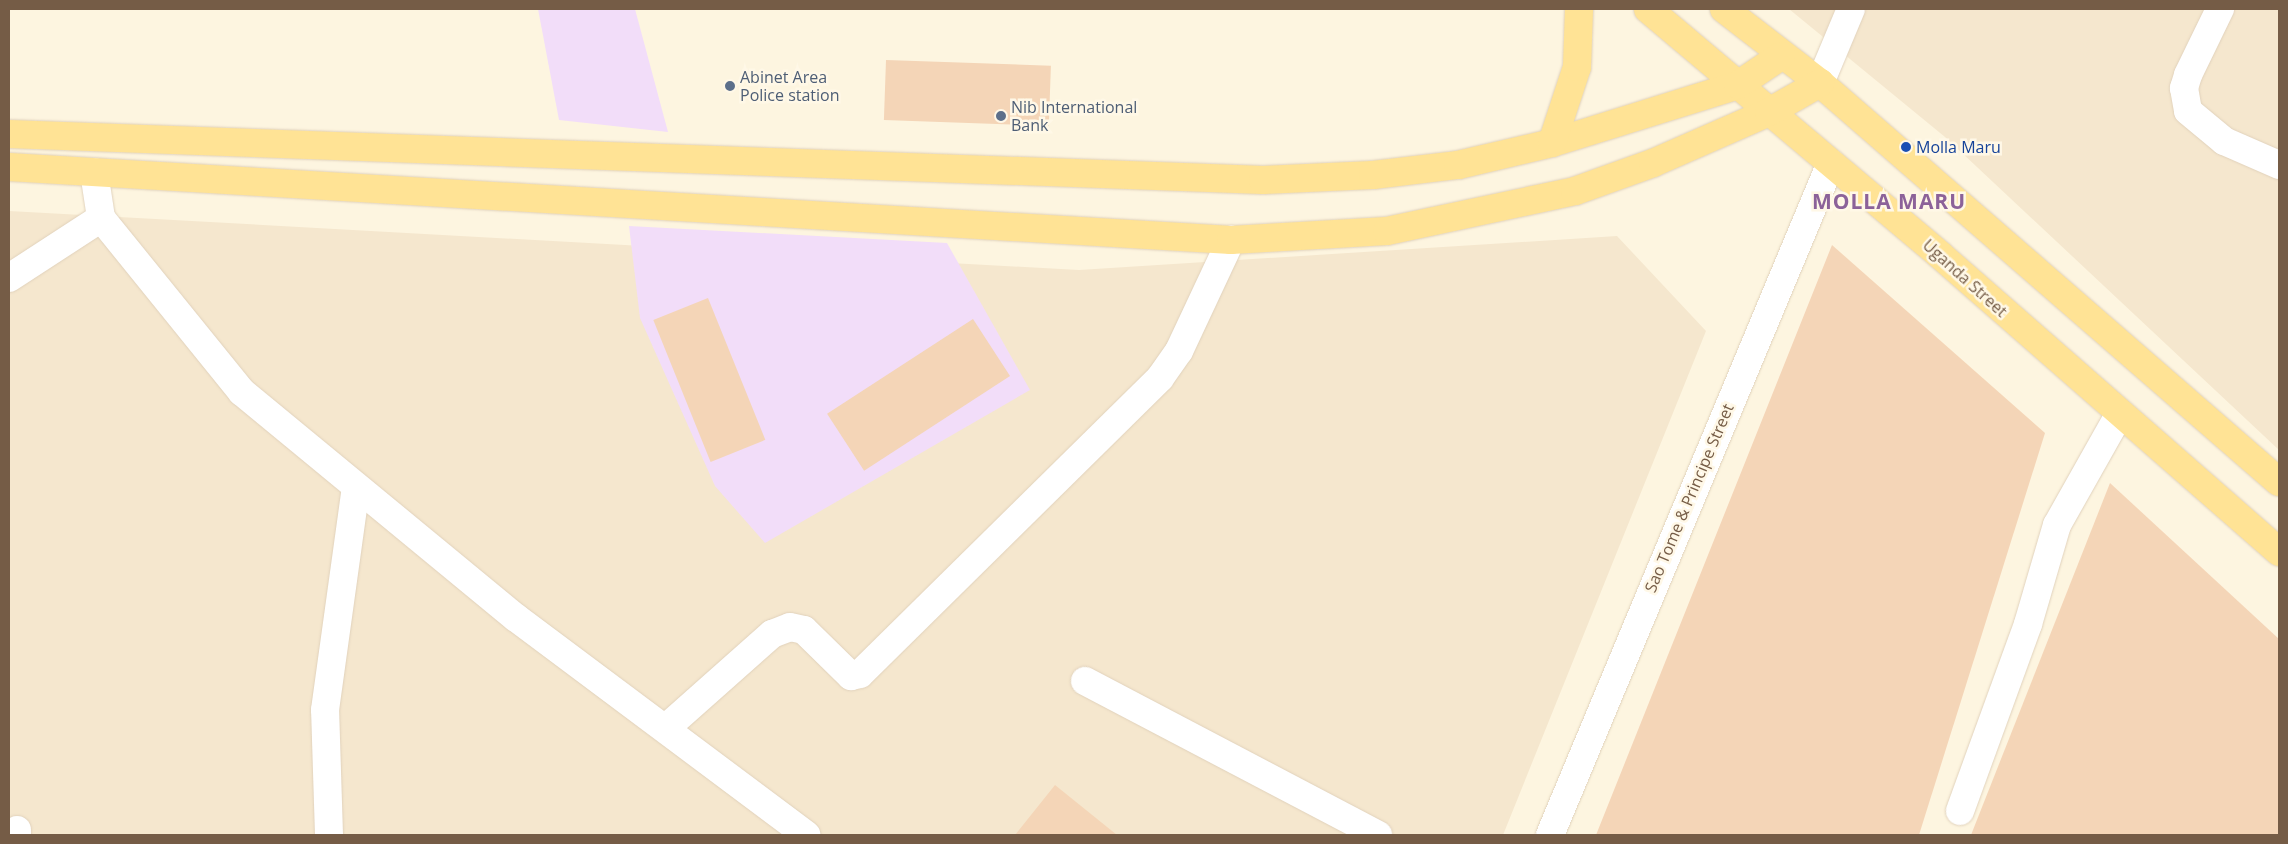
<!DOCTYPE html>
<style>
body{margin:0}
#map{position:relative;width:2288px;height:844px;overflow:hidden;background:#fdf5e0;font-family:"Open Sans",sans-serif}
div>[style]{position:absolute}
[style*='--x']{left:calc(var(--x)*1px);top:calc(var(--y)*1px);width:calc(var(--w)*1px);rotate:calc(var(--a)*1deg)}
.residential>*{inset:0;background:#f5e7ce}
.education>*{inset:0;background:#f2ddf9}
.building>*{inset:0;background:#f4d5b7;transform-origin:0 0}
.roads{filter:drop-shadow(0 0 1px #e1d2bc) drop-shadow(0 0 1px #e1d2bc)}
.street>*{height:28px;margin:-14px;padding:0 14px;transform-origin:14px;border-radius:14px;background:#fff}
.secondary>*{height:28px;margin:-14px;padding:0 14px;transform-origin:14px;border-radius:14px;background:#fff}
.primary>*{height:28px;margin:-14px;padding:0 14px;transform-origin:14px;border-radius:14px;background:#ffe395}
.dots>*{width:14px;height:14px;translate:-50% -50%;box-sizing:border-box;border:2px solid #fff8e7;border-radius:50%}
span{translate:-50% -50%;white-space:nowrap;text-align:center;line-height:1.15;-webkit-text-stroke:5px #fff8e7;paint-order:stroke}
.service-label{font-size:16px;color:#4e5e75}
.left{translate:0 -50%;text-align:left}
.transit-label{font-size:16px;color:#164399}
.street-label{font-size:16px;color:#755c46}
.district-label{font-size:21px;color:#8c6299;font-weight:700;letter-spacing:1px}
.frame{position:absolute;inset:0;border:10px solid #755c46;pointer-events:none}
</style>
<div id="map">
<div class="residential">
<div style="clip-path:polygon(1789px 9px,2279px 9px,2279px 450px,1945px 137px)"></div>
<div style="clip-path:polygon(9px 211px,1079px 270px,1617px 236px,1706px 331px,1503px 835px,9px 835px)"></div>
</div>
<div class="education">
<div style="clip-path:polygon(538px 9px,635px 9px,668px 132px,559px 120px)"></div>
<div style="clip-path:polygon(629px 226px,947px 243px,1030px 390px,765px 543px,715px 486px,640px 318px)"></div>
</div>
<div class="building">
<div style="left:886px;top:60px;width:165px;height:60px;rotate:2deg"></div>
<div style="clip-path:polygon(1832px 245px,2045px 433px,1919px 835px,1596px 835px)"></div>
<div style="left:708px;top:298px;width:153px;height:59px;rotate:68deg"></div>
<div style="left:973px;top:319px;width:68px;height:174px;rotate:57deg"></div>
<div style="clip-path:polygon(2110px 483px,2279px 639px,2279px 835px,1971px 835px)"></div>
<div style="clip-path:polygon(1055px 785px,1117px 835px,1015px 835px)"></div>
</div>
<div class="roads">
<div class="street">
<div style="--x:2220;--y:9;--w:73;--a:115.9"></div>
<div style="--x:2188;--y:75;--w:14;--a:107"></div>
<div style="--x:2184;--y:88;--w:23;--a:80"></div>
<div style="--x:2188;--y:111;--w:47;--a:39.8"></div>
<div style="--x:2224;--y:141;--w:60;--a:23.6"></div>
<div style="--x:1820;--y:83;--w:80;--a:-67.3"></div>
<div style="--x:94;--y:172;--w:47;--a:81.3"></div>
<div style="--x:101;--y:218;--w:224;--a:51"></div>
<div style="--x:242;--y:392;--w:354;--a:39.5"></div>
<div style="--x:515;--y:617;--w:364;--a:36.8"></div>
<div style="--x:9;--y:278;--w:110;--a:-33.1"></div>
<div style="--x:1085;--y:681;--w:331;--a:27.7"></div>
<div style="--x:666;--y:728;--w:142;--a:-41.6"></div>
<div style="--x:772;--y:634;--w:19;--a:-21"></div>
<div style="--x:790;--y:627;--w:14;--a:12"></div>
<div style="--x:804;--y:630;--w:66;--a:44.4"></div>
<div style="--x:851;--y:676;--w:9;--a:-13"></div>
<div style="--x:860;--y:674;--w:421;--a:-44.6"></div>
<div style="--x:1160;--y:378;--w:33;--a:-55"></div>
<div style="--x:1179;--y:351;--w:123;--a:-64.9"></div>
<div style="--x:1960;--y:811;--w:199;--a:-70"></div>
<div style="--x:2028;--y:624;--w:103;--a:-73.7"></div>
<div style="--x:2057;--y:525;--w:126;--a:-60.6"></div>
<div style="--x:17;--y:830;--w:5;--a:90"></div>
<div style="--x:329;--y:835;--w:125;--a:-91.8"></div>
<div style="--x:325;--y:710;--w:225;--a:-82.1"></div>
</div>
<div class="secondary">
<div style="--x:1550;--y:835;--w:728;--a:-67.31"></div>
</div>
<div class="primary">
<div style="--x:1648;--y:9;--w:382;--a:40.1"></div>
<div style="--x:1940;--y:255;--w:451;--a:41.2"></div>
<div style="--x:1724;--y:9;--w:121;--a:37.6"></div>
<div style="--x:1820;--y:83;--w:608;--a:41"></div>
<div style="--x:9;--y:134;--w:1255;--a:2.1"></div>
<div style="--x:1263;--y:180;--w:110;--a:-2.6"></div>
<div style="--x:1373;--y:175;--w:86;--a:-6.7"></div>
<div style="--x:1458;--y:165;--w:97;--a:-13.2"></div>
<div style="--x:1552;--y:143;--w:195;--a:-17.3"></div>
<div style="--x:1738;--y:85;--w:52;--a:-34"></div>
<div style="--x:1552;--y:143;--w:80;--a:-71.8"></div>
<div style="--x:1577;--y:67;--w:58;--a:-88"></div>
<div style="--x:9;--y:167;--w:1224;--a:3.42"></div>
<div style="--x:1231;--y:240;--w:156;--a:-3.3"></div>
<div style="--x:1387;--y:231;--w:192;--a:-12"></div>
<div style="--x:1575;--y:191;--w:83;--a:-19.7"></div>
<div style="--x:1653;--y:163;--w:127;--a:-23.7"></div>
<div style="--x:1769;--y:112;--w:59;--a:-29.6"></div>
</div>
</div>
<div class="dots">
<div style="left:730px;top:86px;background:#5c6f8a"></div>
<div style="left:1001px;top:116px;background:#5c6f8a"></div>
<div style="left:1906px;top:147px;background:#1a4fb4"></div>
</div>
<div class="service-label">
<span class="left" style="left:740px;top:86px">Abinet Area<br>Police station</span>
<span class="left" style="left:1011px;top:116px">Nib International<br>Bank</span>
</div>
<div class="transit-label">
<span class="left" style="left:1916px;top:147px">Molla Maru</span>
</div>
<div class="street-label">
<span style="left:1965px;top:278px;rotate:42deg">Uganda Street</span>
<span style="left:1689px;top:498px;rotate:-67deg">Sao Tome &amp; Principe Street</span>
</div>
<div class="district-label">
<span style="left:1889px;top:201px">MOLLA MARU</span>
</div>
<div class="frame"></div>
</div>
